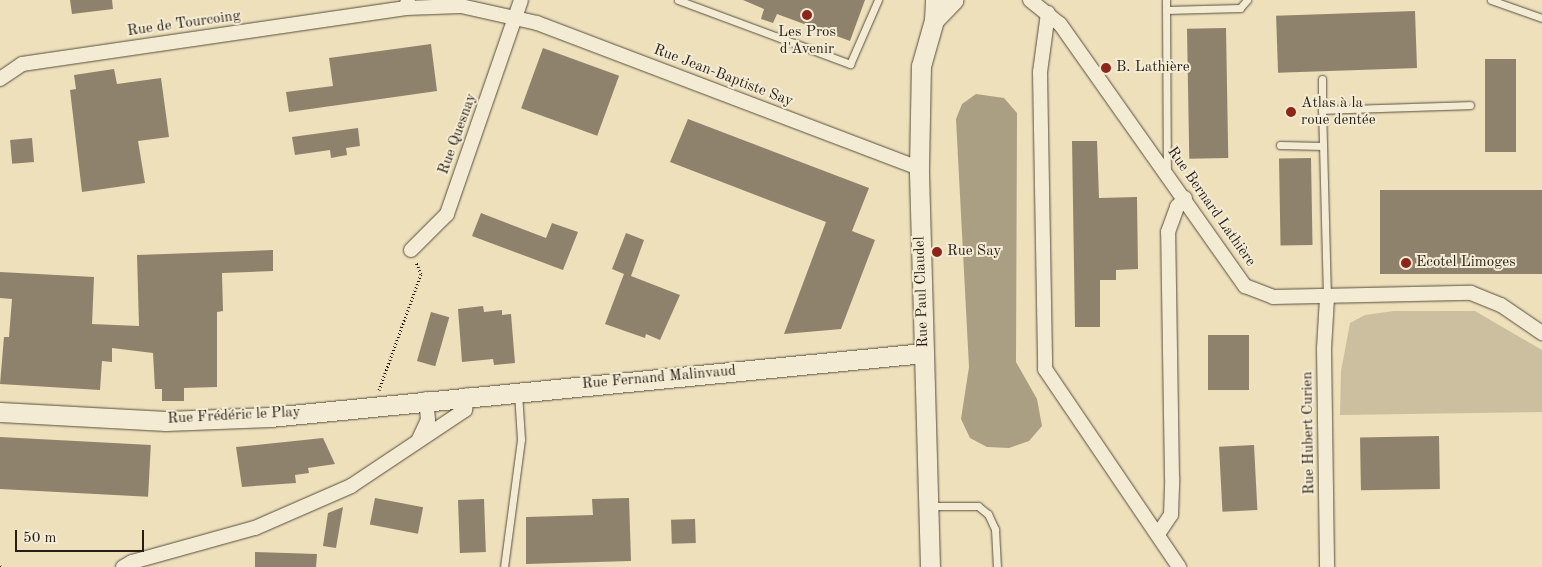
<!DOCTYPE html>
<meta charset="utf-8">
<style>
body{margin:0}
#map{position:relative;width:1542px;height:567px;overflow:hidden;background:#ede0bb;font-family:"Old Standard TT",serif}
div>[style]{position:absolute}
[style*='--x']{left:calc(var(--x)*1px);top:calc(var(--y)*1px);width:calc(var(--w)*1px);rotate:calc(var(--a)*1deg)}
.green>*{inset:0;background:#ccbf9f}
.water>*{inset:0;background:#aa9e83}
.building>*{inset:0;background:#8e826c;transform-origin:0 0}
.path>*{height:3px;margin-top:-1.5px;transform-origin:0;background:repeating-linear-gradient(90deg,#281d16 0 1px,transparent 0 3.5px)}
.roads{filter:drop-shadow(0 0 1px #594e3f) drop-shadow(0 0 1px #594e3f)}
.lane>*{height:7px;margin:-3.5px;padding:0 3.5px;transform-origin:3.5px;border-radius:3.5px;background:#f3ebd3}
.street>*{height:14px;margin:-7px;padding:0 7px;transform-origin:7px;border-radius:7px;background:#f3ebd3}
.secondary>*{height:19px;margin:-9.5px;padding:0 9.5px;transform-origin:9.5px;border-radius:9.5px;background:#f3ebd3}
.dots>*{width:14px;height:14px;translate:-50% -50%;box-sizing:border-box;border:2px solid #f3ebd3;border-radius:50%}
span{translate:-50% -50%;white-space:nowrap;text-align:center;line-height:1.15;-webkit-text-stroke:4px #f3ebd3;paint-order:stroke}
.street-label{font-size:15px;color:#281d16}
.poi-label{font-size:15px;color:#281d16}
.left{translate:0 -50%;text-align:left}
.scale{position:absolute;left:15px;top:530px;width:129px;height:22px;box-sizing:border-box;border:2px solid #281d16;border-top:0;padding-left:6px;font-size:15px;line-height:18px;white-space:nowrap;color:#281d16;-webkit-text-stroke:4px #f3ebd3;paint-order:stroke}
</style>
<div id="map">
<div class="green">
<div style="clip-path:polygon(1394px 311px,1475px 311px,1542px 350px,1542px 412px,1340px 415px,1341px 371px,1350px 323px,1365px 315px)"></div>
</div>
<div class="water">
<div style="clip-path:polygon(976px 94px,1004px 98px,1017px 113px,1016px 362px,1037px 399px,1042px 426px,1029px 441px,1009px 448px,987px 447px,970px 438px,961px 419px,969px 367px,956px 119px,962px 104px)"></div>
</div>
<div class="building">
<div style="clip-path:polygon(70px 0,112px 0,113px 9px,72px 14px)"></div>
<div style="clip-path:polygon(743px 0,865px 0,850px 41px,777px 14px,773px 23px,761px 19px,764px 9px)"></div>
<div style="left:1415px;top:11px;width:57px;height:139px;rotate:88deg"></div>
<div style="left:1226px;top:28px;width:130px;height:39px;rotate:89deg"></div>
<div style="clip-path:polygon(431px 44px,437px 91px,289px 112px,286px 92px,333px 86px,329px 58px)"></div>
<div style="left:543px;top:48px;width:81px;height:64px;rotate:20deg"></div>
<div style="left:1485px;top:59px;width:31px;height:93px"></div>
<div style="clip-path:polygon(114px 69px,117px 84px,161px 78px,169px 137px,138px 141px,145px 183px,82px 192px,70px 90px,76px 89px,74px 75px)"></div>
<div style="clip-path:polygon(688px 119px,869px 188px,852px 231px,875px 240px,841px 329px,784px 334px,826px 222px,670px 162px)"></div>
<div style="clip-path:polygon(358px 128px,360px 146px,346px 148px,347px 155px,331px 158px,330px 150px,295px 155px,292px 137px)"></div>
<div style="left:32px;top:138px;width:24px;height:22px;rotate:85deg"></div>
<div style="clip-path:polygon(1072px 141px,1097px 141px,1099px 198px,1137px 197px,1138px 269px,1116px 270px,1116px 280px,1100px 280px,1100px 327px,1075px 327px)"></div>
<div style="left:1311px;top:158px;width:87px;height:32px;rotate:89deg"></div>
<div style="left:1542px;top:190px;width:84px;height:162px;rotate:90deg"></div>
<div style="clip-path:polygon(481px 213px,546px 238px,552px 223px,578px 232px,563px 270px,472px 236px)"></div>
<div style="clip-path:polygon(626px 233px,644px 240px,631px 276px,680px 295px,660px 340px,646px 334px,645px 338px,605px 324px,624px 274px,612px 269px)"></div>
<div style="clip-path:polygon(273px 250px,273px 271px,222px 273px,223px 311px,217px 312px,217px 387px,184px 388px,184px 401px,162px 401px,162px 389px,155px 389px,153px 353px,112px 348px,112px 362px,102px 361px,100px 390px,0 384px,4px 337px,9px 337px,12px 299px,0 298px,0 272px,94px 277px,92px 324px,139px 326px,137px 255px)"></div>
<div style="clip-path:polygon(483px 306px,484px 312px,502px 310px,502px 315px,511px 314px,515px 363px,494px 365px,493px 359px,462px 362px,458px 309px)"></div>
<div style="left:431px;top:312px;width:19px;height:51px;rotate:16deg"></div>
<div style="left:1208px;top:335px;width:41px;height:55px"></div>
<div style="left:1439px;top:436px;width:53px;height:79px;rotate:89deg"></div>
<div style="left:0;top:437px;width:151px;height:52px;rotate:3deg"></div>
<div style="clip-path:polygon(323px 438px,335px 464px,308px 468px,309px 473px,295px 475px,296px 483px,242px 487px,236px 447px)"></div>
<div style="left:1254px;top:445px;width:65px;height:35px;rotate:87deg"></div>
<div style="left:375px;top:498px;width:49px;height:27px;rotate:11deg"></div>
<div style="clip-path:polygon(629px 498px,631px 561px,526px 564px,526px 517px,593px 515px,592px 499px)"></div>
<div style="left:484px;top:499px;width:53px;height:26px;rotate:88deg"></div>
<div style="clip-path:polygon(343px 507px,336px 548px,323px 546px,328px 513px)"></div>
<div style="left:695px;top:519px;width:24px;height:24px;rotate:88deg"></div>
<div style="clip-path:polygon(255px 552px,317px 554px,316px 567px,255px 567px)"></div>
</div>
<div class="path">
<div style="--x:379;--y:390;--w:123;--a:-70.1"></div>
<div style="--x:421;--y:274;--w:13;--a:-113"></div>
<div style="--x:0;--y:566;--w:2;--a:27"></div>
</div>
<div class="roads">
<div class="lane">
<div style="--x:678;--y:0;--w:184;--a:20.4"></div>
<div style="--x:850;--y:64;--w:70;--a:-66.4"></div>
<div style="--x:1166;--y:0;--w:171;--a:89.7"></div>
<div style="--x:1491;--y:0;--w:54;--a:19.4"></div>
<div style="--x:1166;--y:10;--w:74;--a:-1.5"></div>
<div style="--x:1240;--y:8;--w:11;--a:-49"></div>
<div style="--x:1322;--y:79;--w:31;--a:90"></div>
<div style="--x:1280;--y:145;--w:43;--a:1.3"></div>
<div style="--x:1327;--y:297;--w:187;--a:-91.5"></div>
<div style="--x:1322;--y:110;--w:148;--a:-1.9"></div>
<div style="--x:928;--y:506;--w:50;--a:0"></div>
<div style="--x:978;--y:506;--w:13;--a:39"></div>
<div style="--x:988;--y:514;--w:17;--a:65"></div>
<div style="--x:995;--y:529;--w:38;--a:87"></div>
<div style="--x:504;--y:567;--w:129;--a:-82.4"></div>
<div style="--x:521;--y:439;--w:46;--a:-93.7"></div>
</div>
<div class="street">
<div style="--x:408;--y:0;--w:8;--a:104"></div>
<div style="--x:406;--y:8;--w:55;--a:-2.1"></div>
<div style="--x:461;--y:6;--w:78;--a:12.6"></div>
<div style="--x:537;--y:23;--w:409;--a:20.8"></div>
<div style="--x:1030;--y:0;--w:38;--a:39"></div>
<div style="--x:1060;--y:24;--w:321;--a:54.8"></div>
<div style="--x:1245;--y:286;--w:30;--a:21"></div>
<div style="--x:1273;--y:297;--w:198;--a:-1.2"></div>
<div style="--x:1471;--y:293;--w:32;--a:22"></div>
<div style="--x:1501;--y:305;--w:50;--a:34.3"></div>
<div style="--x:1048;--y:13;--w:60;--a:97.7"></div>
<div style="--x:1040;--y:72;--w:297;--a:89"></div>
<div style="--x:1045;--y:369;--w:239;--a:55.9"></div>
<div style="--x:0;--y:79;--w:27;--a:-34"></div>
<div style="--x:22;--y:64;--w:388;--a:-8.3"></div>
<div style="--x:411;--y:250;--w:51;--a:-45"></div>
<div style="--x:447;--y:214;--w:226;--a:-70.9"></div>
<div style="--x:1327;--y:298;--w:50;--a:93.4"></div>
<div style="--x:1324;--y:348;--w:219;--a:89.2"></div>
<div style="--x:419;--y:439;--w:21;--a:-65"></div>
<div style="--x:428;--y:420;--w:21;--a:-95"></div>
<div style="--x:1158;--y:534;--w:23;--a:-56"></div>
<div style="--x:1171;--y:515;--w:37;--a:-88"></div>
<div style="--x:1172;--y:478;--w:246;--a:-90.9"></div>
<div style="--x:1168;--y:232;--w:27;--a:-70"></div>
<div style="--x:1177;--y:207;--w:12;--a:-48"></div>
<div style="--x:123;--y:567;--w:10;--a:-29"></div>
<div style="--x:132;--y:562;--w:128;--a:-15.5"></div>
<div style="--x:255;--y:528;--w:105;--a:-23.6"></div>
<div style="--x:351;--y:486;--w:137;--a:-33.7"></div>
<div style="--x:465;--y:410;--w:15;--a:-82"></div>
</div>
<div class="secondary">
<div style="--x:934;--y:20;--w:28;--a:-46"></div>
<div style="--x:0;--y:412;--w:166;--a:3.1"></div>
<div style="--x:166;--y:421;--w:104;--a:-2.2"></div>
<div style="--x:270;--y:417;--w:657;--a:-5.59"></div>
<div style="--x:930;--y:567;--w:399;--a:-91.6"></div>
<div style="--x:919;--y:168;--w:102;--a:-88.9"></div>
<div style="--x:921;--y:66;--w:48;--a:-74.2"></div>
<div style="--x:934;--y:20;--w:20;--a:-87"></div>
</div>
</div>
<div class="dots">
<div style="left:807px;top:15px;background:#8f2418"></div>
<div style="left:1106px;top:68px;background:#8f2418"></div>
<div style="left:1291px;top:112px;background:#8f2418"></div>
<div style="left:937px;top:252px;background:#8f2418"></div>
<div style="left:1406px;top:263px;background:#8f2418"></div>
</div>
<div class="street-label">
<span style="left:184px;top:24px;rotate:-8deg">Rue de Tourcoing</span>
<span style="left:723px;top:76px;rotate:21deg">Rue Jean-Baptiste Say</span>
<span style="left:458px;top:134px;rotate:-70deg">Rue Quesnay</span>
<span style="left:1211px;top:207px;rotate:55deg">Rue Bernard Lathière</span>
<span style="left:922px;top:292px;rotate:-92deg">Rue Paul Claudel</span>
<span style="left:659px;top:378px;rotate:-5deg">Rue Fernand Malinvaud</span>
<span style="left:234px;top:416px;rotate:-3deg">Rue Frédéric le Play</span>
<span style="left:1309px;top:433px;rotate:-91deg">Rue Hubert Curien</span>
</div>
<div class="poi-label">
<span style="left:807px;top:41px">Les Pros<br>d'Avenir</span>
<span class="left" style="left:1116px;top:68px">B. Lathière</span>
<span class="left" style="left:1301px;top:112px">Atlas à la<br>roue dentée</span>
<span class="left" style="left:947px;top:252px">Rue Say</span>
<span class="left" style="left:1416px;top:263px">Ecotel Limoges</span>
</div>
<div class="scale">50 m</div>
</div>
